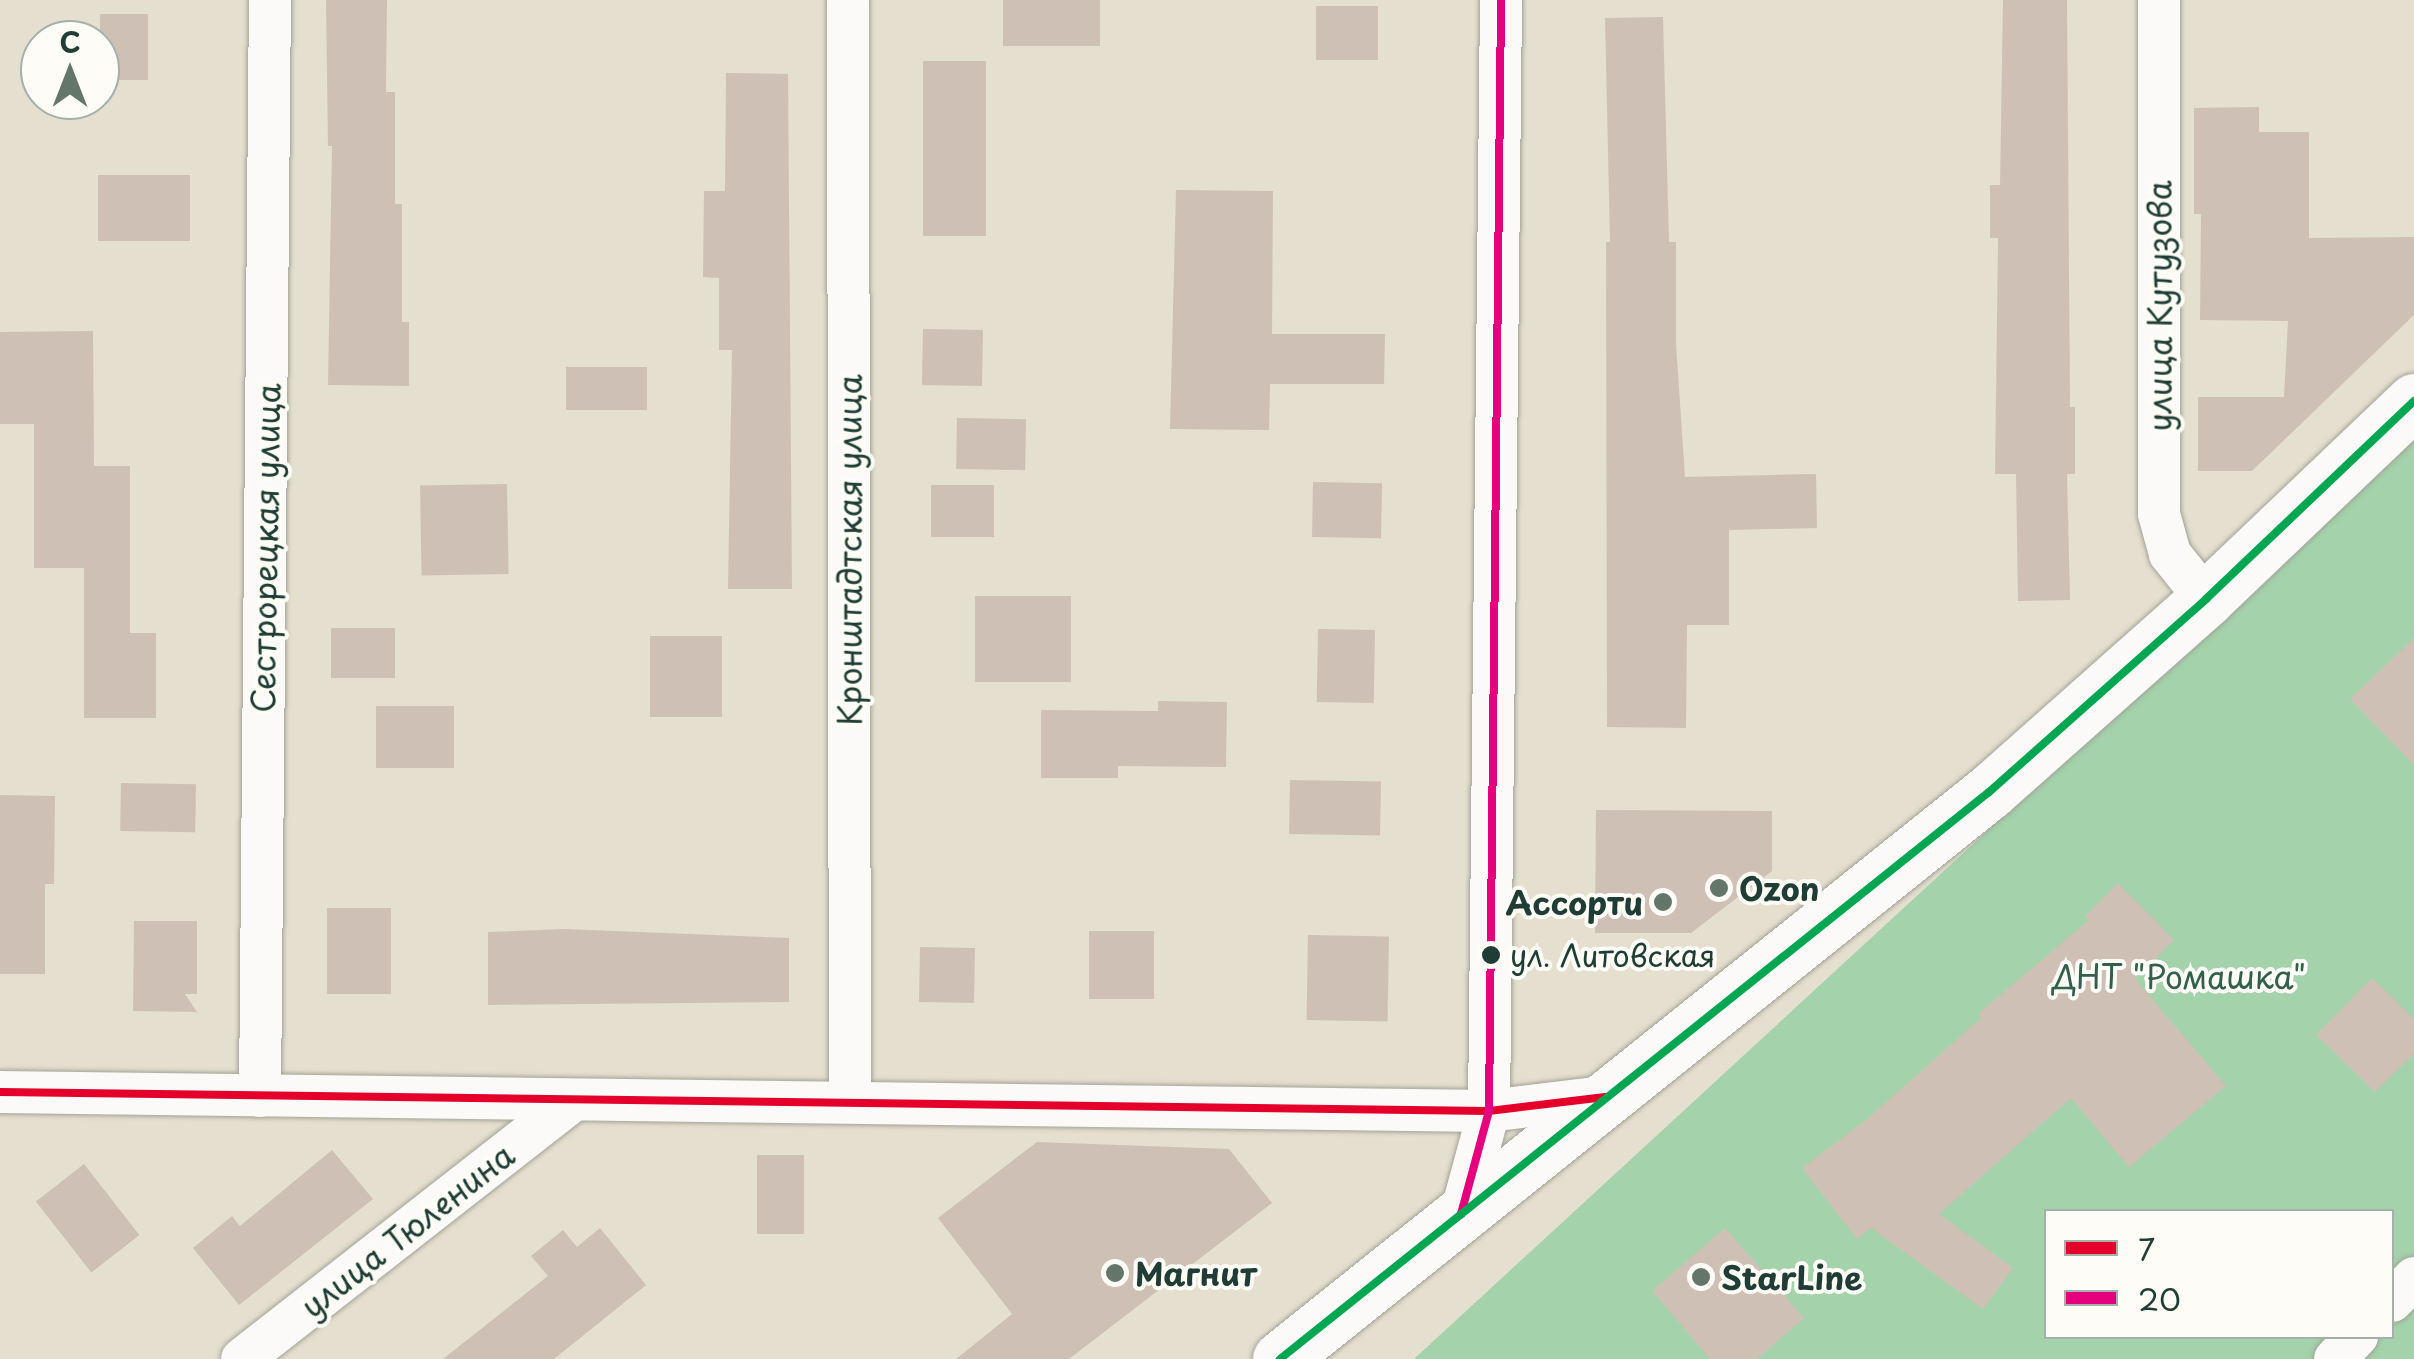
<!DOCTYPE html>
<meta charset="utf-8">
<style>
body{margin:0}
#map{position:relative;width:2414px;height:1359px;overflow:hidden;background:#e4dfce;font-family:"Playpen Sans",sans-serif}
div>[style]{position:absolute}
[style*='--x']{left:calc(var(--x)*1px);top:calc(var(--y)*1px);width:calc(var(--w)*1px);rotate:calc(var(--a)*1deg)}
.green>*{inset:0;background:#a3d2ab}
.building>*{inset:0;background:#cfc0b5;transform-origin:0 0}
.roads{filter:drop-shadow(0 0 2px #a2a398) drop-shadow(0 0 2px #a2a398)}
.minor>*{height:42px;margin:-21px;padding:0 21px;transform-origin:21px;border-radius:21px;background:#fbfaf8}
.primary>*{height:55px;margin:-27.5px;padding:0 27.5px;transform-origin:27.5px;border-radius:27.5px;background:#fbfaf8}
.bus-1>*{height:8px;margin:-4px;padding:0 4px;transform-origin:4px;border-radius:4px;background:#e4002b}
.bus-2>*{height:8px;margin:-4px;padding:0 4px;transform-origin:4px;border-radius:4px;background:#e5007d}
.bus-3>*{height:8px;margin:-4px;padding:0 4px;transform-origin:4px;border-radius:4px;background:#00a651}
.dots>*{width:28px;height:28px;translate:-50% -50%;box-sizing:border-box;border:5px solid #fdfcf7;border-radius:50%}
span{translate:-50% -50%;white-space:nowrap;text-align:center;line-height:1.15;-webkit-text-stroke:8px #fdfcf7;paint-order:stroke}
.bus-label{font-size:30px;color:#1f3d34}
.left{translate:0 -50%;text-align:left}
.street-label{font-size:32px;color:#1f3d34}
.poi-label{font-size:32px;color:#1f3d34;font-weight:700}
.right{translate:-100% -50%;text-align:right}
.park-label{font-size:32px;color:#33604a}
.legend{position:absolute;left:2044px;top:1209px;width:350px;height:130px;box-sizing:border-box;background:#fdfcf7;border:2px solid #a4b0a9;margin:0;padding:12px 18px;list-style:none;font-size:30px;color:#1f3d34}
.legend li{display:flex;align-items:center;gap:20px;height:50px}
.legend b{width:50px;border:2px solid #a4b0a9}
.north{position:absolute;left:20px;top:20px;width:100px;height:100px;box-sizing:border-box;background:#fdfcf7;border:2px solid #a4b0a9;border-radius:50%;rotate:0deg;font-size:28px;font-weight:700;line-height:40px;text-align:center;color:#1f3d34}
.north::after{content:'';display:block;margin:auto;width:35px;height:45px;background:#64766a;clip-path:polygon(50% 0,100% 100%,50% 72%,0 100%)}
</style>
<div id="map">
<div class="green">
<div style="clip-path:polygon(evenodd,2414px 438px,2414px 1359px,1414px 1359px,2414px 438px,2046px 1212px,2392px 1212px,2392px 1336px,2046px 1336px,2046px 1212px)"></div>
</div>
<div class="building">
<div style="clip-path:polygon(326px 0,387px 0,386px 92px,395px 92px,395px 204px,402px 204px,402px 322px,409px 322px,409px 386px,328px 385px,332px 146px,328px 146px)"></div>
<div style="left:1003px;top:0;width:97px;height:46px"></div>
<div style="clip-path:polygon(2003px 0,2067px 0,2070px 407px,2075px 407px,2075px 474px,2067px 474px,2070px 600px,2018px 601px,2016px 474px,1995px 474px,1998px 238px,1990px 238px,1990px 185px,2000px 185px)"></div>
<div style="left:1316px;top:6px;width:62px;height:54px"></div>
<div style="left:100px;top:14px;width:48px;height:66px"></div>
<div style="clip-path:polygon(1663px 17px,1669px 242px,1676px 242px,1676px 344px,1685px 477px,1816px 474px,1817px 528px,1729px 530px,1729px 625px,1687px 625px,1686px 728px,1607px 727px,1606px 242px,1610px 242px,1605px 18px)"></div>
<div style="left:923px;top:61px;width:63px;height:175px"></div>
<div style="clip-path:polygon(726px 73px,788px 74px,792px 589px,728px 589px,732px 350px,719px 350px,719px 278px,703px 277px,704px 191px,725px 191px)"></div>
<div style="clip-path:polygon(2259px 107px,2259px 132px,2309px 132px,2309px 238px,2414px 237px,2414px 315px,2252px 471px,2198px 471px,2198px 397px,2284px 397px,2288px 321px,2200px 320px,2201px 214px,2194px 214px,2194px 108px)"></div>
<div style="left:98px;top:175px;width:92px;height:66px"></div>
<div style="clip-path:polygon(1176px 190px,1273px 191px,1272px 334px,1385px 334px,1384px 384px,1270px 384px,1269px 430px,1170px 429px)"></div>
<div style="left:923px;top:329px;width:60px;height:56px;rotate:1deg"></div>
<div style="clip-path:polygon(93px 331px,94px 466px,130px 466px,130px 633px,156px 633px,156px 718px,84px 718px,84px 568px,34px 568px,34px 424px,0 424px,0 332px)"></div>
<div style="left:566px;top:367px;width:81px;height:43px"></div>
<div style="left:957px;top:418px;width:69px;height:51px;rotate:1deg"></div>
<div style="left:1313px;top:482px;width:69px;height:55px;rotate:1deg"></div>
<div style="left:507px;top:484px;width:90px;height:87px;rotate:89deg"></div>
<div style="left:994px;top:485px;width:52px;height:63px;rotate:90deg"></div>
<div style="left:975px;top:596px;width:96px;height:86px"></div>
<div style="left:331px;top:628px;width:64px;height:50px"></div>
<div style="left:1318px;top:629px;width:57px;height:73px;rotate:1deg"></div>
<div style="left:650px;top:636px;width:72px;height:81px"></div>
<div style="clip-path:polygon(2414px 638px,2414px 765px,2350px 699px)"></div>
<div style="clip-path:polygon(1158px 701px,1227px 702px,1226px 767px,1118px 766px,1118px 778px,1041px 778px,1041px 710px,1158px 711px)"></div>
<div style="left:376px;top:706px;width:78px;height:62px"></div>
<div style="left:1290px;top:780px;width:91px;height:54px;rotate:1deg"></div>
<div style="left:121px;top:783px;width:75px;height:48px;rotate:1deg"></div>
<div style="clip-path:polygon(0 795px,55px 796px,54px 884px,45px 884px,45px 974px,0 974px)"></div>
<div style="clip-path:polygon(1596px 810px,1772px 811px,1772px 871px,1691px 933px,1595px 933px)"></div>
<div style="clip-path:polygon(2118px 883px,2174px 940px,2135px 979px,2226px 1086px,2129px 1167px,2071px 1098px,1939px 1214px,2013px 1268px,1983px 1309px,1871px 1228px,1857px 1239px,1802px 1168px,1866px 1120px,1981px 1018px,1978px 1014px,2089px 920px,2085px 916px)"></div>
<div style="left:327px;top:908px;width:64px;height:86px"></div>
<div style="clip-path:polygon(134px 921px,197px 921px,197px 994px,185px 994px,197px 1012px,133px 1011px)"></div>
<div style="clip-path:polygon(565px 929px,789px 938px,789px 1002px,488px 1005px,488px 932px)"></div>
<div style="left:1089px;top:931px;width:65px;height:68px"></div>
<div style="left:1308px;top:935px;width:81px;height:85px;rotate:1deg"></div>
<div style="left:920px;top:947px;width:55px;height:55px;rotate:1deg"></div>
<div style="clip-path:polygon(2372px 978px,2414px 1019px,2414px 1054px,2375px 1092px,2316px 1035px)"></div>
<div style="clip-path:polygon(1037px 1142px,1229px 1149px,1272px 1203px,1069px 1359px,956px 1359px,1012px 1314px,938px 1218px)"></div>
<div style="clip-path:polygon(332px 1150px,373px 1199px,239px 1305px,193px 1248px,232px 1216px,240px 1226px)"></div>
<div style="left:757px;top:1155px;width:47px;height:79px"></div>
<div style="left:84px;top:1164px;width:90px;height:61px;rotate:52deg"></div>
<div style="clip-path:polygon(600px 1228px,646px 1285px,554px 1359px,443px 1359px,548px 1276px,531px 1256px,563px 1230px,577px 1247px)"></div>
<div style="clip-path:polygon(1725px 1228px,1804px 1318px,1757px 1359px,1710px 1359px,1652px 1291px)"></div>
</div>
<div class="roads">
<div class="minor">
<div style="--x:848;--y:0;--w:1100;--a:89.9"></div>
<div style="--x:2159;--y:0;--w:514;--a:90"></div>
<div style="--x:2159;--y:514;--w:41;--a:74.6"></div>
<div style="--x:2170;--y:554;--w:58;--a:51.3"></div>
<div style="--x:0;--y:1092;--w:1489;--a:0.73"></div>
<div style="--x:1489;--y:1111;--w:117;--a:-6.9"></div>
<div style="--x:260;--y:1096;--w:1096;--a:-89.48"></div>
<div style="--x:1461;--y:1214;--w:107;--a:-74.8"></div>
<div style="--x:1489;--y:1111;--w:1111;--a:-89.38"></div>
<div style="--x:2392;--y:1301;--w:32;--a:-46"></div>
<div style="--x:242;--y:1359;--w:419;--a:-38"></div>
<div style="--x:2335;--y:1359;--w:32;--a:-46"></div>
</div>
<div class="primary">
<div style="--x:1280;--y:1359;--w:908;--a:-38.65"></div>
<div style="--x:1989;--y:792;--w:290;--a:-41.6"></div>
<div style="--x:2206;--y:599;--w:287;--a:-43.6"></div>
</div>
</div>
<div class="bus-1">
<div style="--x:0;--y:1092;--w:1489;--a:0.73"></div>
<div style="--x:1489;--y:1111;--w:117;--a:-6.9"></div>
</div>
<div class="bus-2">
<div style="--x:1461;--y:1214;--w:107;--a:-74.8"></div>
<div style="--x:1489;--y:1111;--w:1111;--a:-89.38"></div>
</div>
<div class="bus-3">
<div style="--x:1280;--y:1359;--w:908;--a:-38.65"></div>
<div style="--x:1989;--y:792;--w:290;--a:-41.6"></div>
<div style="--x:2206;--y:599;--w:287;--a:-43.6"></div>
</div>
<div class="dots">
<div style="left:1719px;top:888px;background:#64766a"></div>
<div style="left:1663px;top:902px;background:#64766a"></div>
<div style="left:1491px;top:955px;background:#1f3d34"></div>
<div style="left:1115px;top:1273px;background:#64766a"></div>
<div style="left:1701px;top:1277px;background:#64766a"></div>
</div>
<div class="bus-label">
<span class="left" style="left:1510px;top:955px">ул. Литовская</span>
</div>
<div class="street-label">
<span style="left:2159px;top:306px;rotate:-90deg">улица Кутузова</span>
<span style="left:265px;top:548px;rotate:-89deg">Сестрорецкая улица</span>
<span style="left:849px;top:550px;rotate:-90deg">Кронштадтская улица</span>
<span style="left:407px;top:1230px;rotate:-38deg">улица Тюленина</span>
</div>
<div class="poi-label">
<span class="left" style="left:1739px;top:888px">Ozon</span>
<span class="right" style="left:1643px;top:902px">Ассорти</span>
<span class="left" style="left:1135px;top:1273px">Магнит</span>
<span class="left" style="left:1721px;top:1277px">StarLine</span>
</div>
<div class="park-label">
<span style="left:2179px;top:976px">ДНТ "Ромашка"</span>
</div>
<ul class="legend">
<li><b style="height:12px;background:#e4002b"></b>7</li>
<li><b style="height:12px;background:#e5007d"></b>20</li>
</ul>
<div class="north">С</div>
</div>
